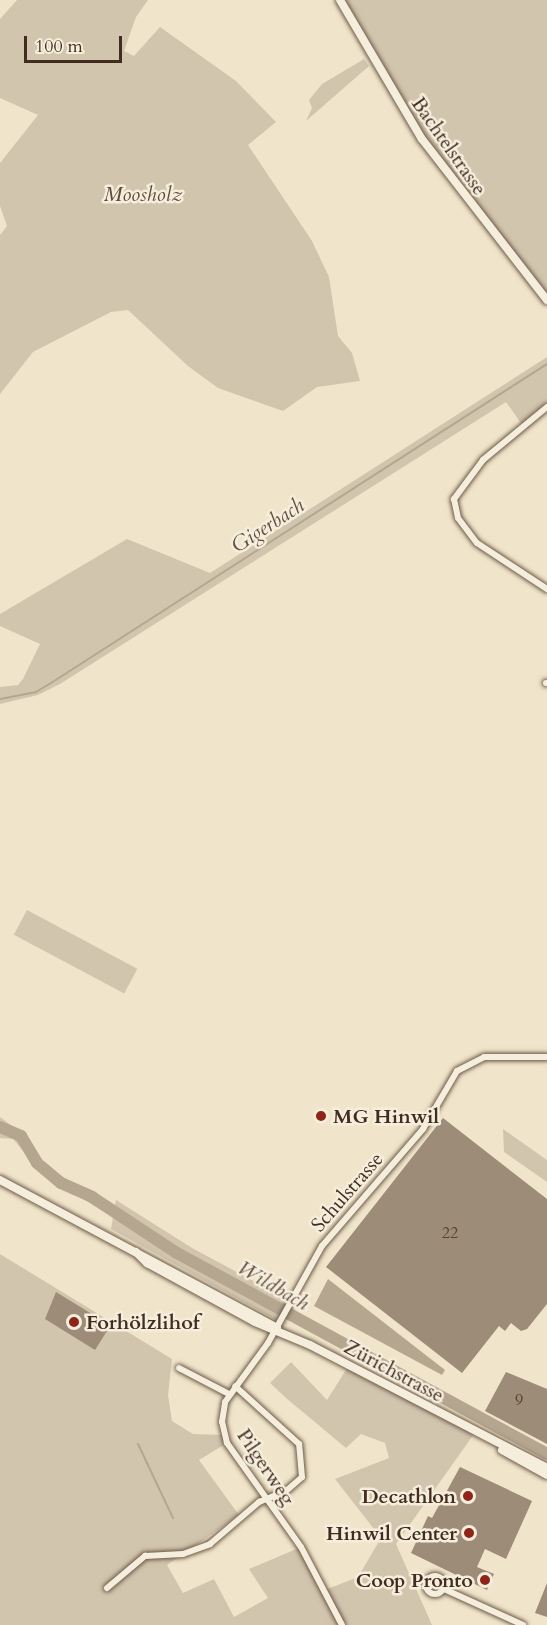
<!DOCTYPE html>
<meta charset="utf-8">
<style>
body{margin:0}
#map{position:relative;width:547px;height:1625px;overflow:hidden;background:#f0e5ca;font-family:Cardo,serif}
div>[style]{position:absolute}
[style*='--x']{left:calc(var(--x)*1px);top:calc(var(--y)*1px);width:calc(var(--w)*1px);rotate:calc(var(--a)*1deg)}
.green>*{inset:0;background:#d2c5ad;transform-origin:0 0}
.water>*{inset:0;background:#b5a690}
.stream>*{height:2px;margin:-1px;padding:0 1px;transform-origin:1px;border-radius:1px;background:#b5a690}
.river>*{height:12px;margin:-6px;padding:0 6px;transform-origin:6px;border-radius:6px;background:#b5a690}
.building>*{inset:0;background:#9c8c78}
.roads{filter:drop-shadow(0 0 2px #6e5a4a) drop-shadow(0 0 2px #6e5a4a)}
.street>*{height:6px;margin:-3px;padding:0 3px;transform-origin:3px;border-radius:3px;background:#f5eedd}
.street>.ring{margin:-3px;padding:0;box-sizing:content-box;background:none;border:6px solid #f5eedd;border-radius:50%}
.secondary>*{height:8px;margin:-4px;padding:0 4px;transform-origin:4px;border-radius:4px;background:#f5eedd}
.dots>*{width:16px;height:16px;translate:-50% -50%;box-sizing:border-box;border:3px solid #f5eedd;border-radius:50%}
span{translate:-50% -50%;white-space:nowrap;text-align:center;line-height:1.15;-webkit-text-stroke:5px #f5eedd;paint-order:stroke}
.number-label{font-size:16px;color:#584335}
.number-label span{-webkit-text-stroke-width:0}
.street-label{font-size:20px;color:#422b1f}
.park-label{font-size:20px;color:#5f4a3b;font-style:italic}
.poi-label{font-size:20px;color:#422b1f;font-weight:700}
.left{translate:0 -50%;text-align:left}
.right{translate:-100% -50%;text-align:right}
.water-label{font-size:21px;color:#645041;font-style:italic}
.scale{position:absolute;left:24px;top:36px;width:98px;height:27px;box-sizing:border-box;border:3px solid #422b1f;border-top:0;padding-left:8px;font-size:18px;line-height:21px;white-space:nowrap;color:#422b1f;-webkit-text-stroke:4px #f5eedd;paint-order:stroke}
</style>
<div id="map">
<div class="green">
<div style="clip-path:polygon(17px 0,148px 0,136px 17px,124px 51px,134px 56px,160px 27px,236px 81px,276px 122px,248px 145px,312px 241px,329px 277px,338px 336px,352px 353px,360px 381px,317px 387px,283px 411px,218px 388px,188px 366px,128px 310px,111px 312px,33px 352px,0 394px,0 235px,7px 226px,0 206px,0 163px,38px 115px,0 98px,0 19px)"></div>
<div style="clip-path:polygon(340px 0,547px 0,547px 300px,456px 188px)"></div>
<div style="clip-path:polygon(364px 59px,369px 66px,306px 121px,312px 108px,309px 100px,322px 84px)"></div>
<div style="clip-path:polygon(547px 357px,547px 407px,523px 426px,506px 402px,60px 684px,38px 695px,0 704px,0 687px,18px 685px,23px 679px,40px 644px,0 626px,0 614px,127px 539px,210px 573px)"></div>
<div style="left:27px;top:910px;width:125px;height:28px;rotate:28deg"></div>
<div style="clip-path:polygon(0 1117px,19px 1131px,45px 1165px,70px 1183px,114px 1208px,116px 1200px,192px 1248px,291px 1301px,280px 1322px,111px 1229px,113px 1217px,43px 1175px,13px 1139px,0 1138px)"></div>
<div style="clip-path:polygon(503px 1129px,547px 1160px,547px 1182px,504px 1152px)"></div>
<div style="clip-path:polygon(0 1254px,172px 1359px,168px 1395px,172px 1421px,193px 1434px,224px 1435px,227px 1443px,199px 1460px,239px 1515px,167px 1565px,183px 1593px,214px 1579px,234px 1617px,268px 1598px,249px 1569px,301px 1547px,325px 1590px,358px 1577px,381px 1538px,335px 1479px,389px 1458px,385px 1443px,361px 1434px,346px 1448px,286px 1398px,270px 1383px,291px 1362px,327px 1400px,349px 1365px,474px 1434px,396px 1544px,432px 1625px,0 1625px)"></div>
</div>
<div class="water">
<div style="clip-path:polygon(328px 1279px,445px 1370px,442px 1375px,314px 1306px)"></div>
</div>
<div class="stream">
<div style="--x:0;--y:699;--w:37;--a:-11"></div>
<div style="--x:36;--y:692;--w:17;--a:-31"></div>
<div style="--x:51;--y:683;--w:590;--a:-32.75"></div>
<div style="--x:138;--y:1444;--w:82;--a:64.7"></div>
</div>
<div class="river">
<div style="--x:0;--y:1127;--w:23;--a:23"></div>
<div style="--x:21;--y:1136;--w:31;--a:59"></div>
<div style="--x:37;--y:1163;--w:31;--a:40"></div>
<div style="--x:61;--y:1183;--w:34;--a:24"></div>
<div style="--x:92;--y:1197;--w:102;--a:33.4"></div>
<div style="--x:177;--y:1253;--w:421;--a:28.5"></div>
</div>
<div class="building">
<div style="clip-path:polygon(443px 1118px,547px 1199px,547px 1304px,527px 1329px,521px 1331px,511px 1323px,505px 1331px,499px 1326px,462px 1373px,326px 1267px)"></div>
<div style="clip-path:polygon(56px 1292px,100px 1319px,97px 1325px,107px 1331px,95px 1350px,45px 1319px)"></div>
<div style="clip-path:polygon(506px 1372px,547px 1389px,547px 1444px,485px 1411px)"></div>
<div style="clip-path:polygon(460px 1467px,532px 1501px,506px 1559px,485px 1549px,477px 1567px,494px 1574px,487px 1590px,411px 1553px,428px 1516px,432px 1518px)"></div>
<div style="clip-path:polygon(547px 1583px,547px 1617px,535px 1613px)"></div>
</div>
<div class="roads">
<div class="street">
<div style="--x:547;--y:407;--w:83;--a:140.4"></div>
<div style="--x:483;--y:460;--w:49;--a:126.6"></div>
<div style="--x:454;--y:499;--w:19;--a:78"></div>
<div style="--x:458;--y:518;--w:31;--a:53"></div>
<div style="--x:477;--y:543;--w:84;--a:33.3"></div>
<div style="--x:546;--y:683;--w:1;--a:0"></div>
<div style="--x:179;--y:1368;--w:56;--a:27.5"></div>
<div class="ring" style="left:426px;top:1576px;width:12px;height:12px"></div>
<div style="--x:107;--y:1588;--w:50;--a:-40.1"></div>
<div style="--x:145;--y:1556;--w:38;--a:-3"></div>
<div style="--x:183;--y:1554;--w:29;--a:-20"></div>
<div style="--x:210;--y:1544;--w:65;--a:-40.6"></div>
<div style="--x:259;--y:1502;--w:29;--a:-22"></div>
<div style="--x:286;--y:1491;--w:21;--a:-41"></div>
<div style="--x:302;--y:1477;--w:33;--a:-95"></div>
<div style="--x:299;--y:1444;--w:86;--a:-137.8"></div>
<div style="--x:444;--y:1589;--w:87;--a:24.5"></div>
<div style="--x:342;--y:1625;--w:88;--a:-117.7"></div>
<div style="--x:301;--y:1547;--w:128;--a:-125.4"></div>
<div style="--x:227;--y:1443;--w:22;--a:-103"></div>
<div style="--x:222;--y:1422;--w:20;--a:-81"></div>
<div style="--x:225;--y:1402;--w:73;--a:-53.9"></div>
<div style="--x:268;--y:1343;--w:111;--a:-60.9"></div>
<div style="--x:322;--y:1246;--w:155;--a:-49.2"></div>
<div style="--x:423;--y:1129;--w:67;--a:-59.6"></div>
<div style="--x:457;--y:1071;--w:30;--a:-27"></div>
<div style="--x:484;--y:1057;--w:63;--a:0"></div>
</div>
<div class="secondary">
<div style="--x:340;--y:0;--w:161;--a:59.5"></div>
<div style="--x:422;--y:139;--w:204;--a:52.2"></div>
<div style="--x:0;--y:1180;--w:314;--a:28.1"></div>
<div style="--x:136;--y:1252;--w:16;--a:45"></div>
<div style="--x:147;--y:1263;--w:123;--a:28.6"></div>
<div style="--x:255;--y:1322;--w:60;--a:22.7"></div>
<div style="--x:310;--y:1345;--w:267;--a:27.4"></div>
<div style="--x:502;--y:1450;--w:51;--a:29.1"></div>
</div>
</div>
<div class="dots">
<div style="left:321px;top:1116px;background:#8f2418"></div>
<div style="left:74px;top:1322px;background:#8f2418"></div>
<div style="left:468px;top:1496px;background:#8f2418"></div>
<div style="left:469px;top:1533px;background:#8f2418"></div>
<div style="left:485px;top:1580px;background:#8f2418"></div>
</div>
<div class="number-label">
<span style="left:450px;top:1233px">22</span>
<span style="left:519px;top:1400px">9</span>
</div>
<div class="street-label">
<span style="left:449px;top:146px;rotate:55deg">Bachtelstrasse</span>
<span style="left:347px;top:1192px;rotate:-49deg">Schulstrasse</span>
<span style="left:394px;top:1371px;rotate:28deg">Zürichstrasse</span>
<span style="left:266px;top:1467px;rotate:56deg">Pilgerweg</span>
</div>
<div class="park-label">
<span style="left:143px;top:194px">Moosholz</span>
</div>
<div class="poi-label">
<span class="left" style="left:333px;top:1116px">MG Hinwil</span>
<span class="left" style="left:86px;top:1322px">Forhölzlihof</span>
<span class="right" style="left:456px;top:1496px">Decathlon</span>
<span class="right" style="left:457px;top:1533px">Hinwil Center</span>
<span class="right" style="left:473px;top:1580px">Coop Pronto</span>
</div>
<div class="water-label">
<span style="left:268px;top:526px;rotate:-33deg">Gigerbach</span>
<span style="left:273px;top:1286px;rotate:30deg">Wildbach</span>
</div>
<div class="scale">100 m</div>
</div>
